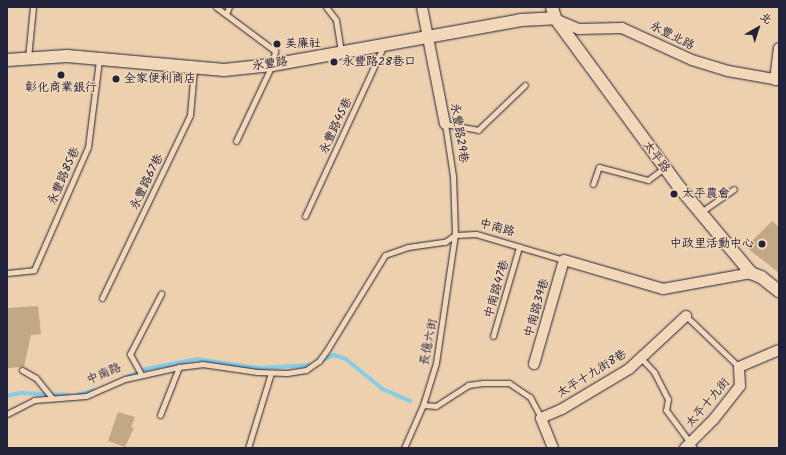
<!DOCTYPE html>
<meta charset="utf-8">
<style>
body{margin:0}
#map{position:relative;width:786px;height:455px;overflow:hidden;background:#edd1ae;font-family:Kalam,"LXGW WenKai TC",sans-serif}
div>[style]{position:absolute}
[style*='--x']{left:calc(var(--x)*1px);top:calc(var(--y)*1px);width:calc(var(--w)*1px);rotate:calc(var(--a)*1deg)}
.stream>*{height:3.5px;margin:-1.75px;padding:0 1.75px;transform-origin:1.75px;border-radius:1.75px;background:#87cde8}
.building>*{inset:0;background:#c3a886}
.roads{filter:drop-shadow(0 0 1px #22223b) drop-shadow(0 0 1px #22223b)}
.service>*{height:5px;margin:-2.5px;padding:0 2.5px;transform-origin:2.5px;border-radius:2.5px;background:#f2d8b9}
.minor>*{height:10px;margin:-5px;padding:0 5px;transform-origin:5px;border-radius:5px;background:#f2d8b9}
.tertiary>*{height:12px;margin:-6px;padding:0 6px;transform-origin:6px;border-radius:6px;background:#f2d8b9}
.dots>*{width:11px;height:11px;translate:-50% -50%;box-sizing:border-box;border:2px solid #f2d8b9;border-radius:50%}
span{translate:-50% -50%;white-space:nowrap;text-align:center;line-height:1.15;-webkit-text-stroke:3px #f2d8b9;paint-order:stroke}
.street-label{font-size:12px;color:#22223b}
.poi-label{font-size:12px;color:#22223b}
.left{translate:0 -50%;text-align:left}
.right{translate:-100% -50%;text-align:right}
.frame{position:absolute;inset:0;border:8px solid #22223b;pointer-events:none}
.north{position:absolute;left:738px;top:8px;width:40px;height:40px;-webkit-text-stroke:3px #f2d8b9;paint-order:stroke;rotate:39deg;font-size:11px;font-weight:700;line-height:16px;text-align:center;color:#22223b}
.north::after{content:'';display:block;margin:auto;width:14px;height:18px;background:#22223b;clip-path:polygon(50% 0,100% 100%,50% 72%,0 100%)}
</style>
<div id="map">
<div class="stream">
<div style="--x:319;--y:362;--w:17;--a:-25"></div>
<div style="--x:334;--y:355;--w:13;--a:18"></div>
<div style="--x:346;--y:359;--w:48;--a:39"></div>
<div style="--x:383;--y:389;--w:30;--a:24"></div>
<div style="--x:127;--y:377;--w:21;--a:-23"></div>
<div style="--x:146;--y:369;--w:52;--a:-11.1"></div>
<div style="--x:197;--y:359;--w:63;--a:8.3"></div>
<div style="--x:259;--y:368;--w:52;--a:-3.3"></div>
<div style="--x:78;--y:395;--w:15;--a:-16"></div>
<div style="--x:7;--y:396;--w:13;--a:-13"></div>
<div style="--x:20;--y:393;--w:48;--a:2.4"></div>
</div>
<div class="building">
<div style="clip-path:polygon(772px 221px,779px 227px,779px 273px,746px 247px)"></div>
<div style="clip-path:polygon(38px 306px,41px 334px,31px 335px,24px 367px,7px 368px,7px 308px)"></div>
<div style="clip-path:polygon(118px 412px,135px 417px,131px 427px,134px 428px,125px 447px,108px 441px)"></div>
</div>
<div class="roads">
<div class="service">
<div style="--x:216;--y:7;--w:74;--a:36.7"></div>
<div style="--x:275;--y:51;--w:14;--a:102"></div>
<div style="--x:272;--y:65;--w:84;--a:115.3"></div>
<div style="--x:326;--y:7;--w:16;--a:52"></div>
<div style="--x:336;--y:20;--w:32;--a:81"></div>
<div style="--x:226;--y:14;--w:8;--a:-67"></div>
<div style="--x:28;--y:58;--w:51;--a:-84.4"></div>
<div style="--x:593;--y:184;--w:18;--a:-71"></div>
<div style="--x:599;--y:167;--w:51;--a:14.9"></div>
<div style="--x:648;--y:180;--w:20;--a:-37"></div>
<div style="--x:701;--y:212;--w:40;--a:-34.9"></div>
<div style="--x:305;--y:216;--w:186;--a:-65.2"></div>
<div style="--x:7;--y:273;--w:27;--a:-6"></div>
<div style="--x:34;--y:270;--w:134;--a:-66.3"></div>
<div style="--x:88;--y:147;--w:88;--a:-82.8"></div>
<div style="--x:102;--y:298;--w:203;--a:-64.3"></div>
<div style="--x:190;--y:115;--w:46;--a:-85"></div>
<div style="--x:686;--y:316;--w:74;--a:43.9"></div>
<div style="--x:493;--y:336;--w:93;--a:-73.7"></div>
<div style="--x:641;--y:358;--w:19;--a:47"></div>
<div style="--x:654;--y:372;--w:30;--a:63"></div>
<div style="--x:668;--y:399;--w:11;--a:100"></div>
<div style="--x:666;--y:410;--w:47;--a:53.6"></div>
<div style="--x:22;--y:370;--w:16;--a:30"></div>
<div style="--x:36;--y:378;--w:26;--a:51"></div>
<div style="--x:141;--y:374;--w:23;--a:-119"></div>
<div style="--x:130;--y:354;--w:68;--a:-62.7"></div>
<div style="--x:423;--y:405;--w:13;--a:4"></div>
<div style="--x:436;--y:406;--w:38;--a:-33"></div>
<div style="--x:468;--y:385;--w:15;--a:-8"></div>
<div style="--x:483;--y:383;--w:26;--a:0"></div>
<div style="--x:509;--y:383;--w:25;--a:34"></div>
<div style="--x:530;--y:397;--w:24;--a:62"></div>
<div style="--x:7;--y:414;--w:30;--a:-27"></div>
<div style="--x:34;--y:400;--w:52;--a:-4.4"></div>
<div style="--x:86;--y:396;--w:43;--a:-23.6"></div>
<div style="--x:125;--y:379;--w:55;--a:-12.5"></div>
<div style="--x:179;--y:367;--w:23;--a:-7"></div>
<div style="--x:202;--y:364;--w:56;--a:8.3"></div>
<div style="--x:257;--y:372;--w:30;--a:2"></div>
<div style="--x:287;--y:373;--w:19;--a:-9"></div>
<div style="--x:306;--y:370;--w:16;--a:-35"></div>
<div style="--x:319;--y:361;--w:14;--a:-54"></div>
<div style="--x:327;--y:350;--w:111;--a:-58.6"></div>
<div style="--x:385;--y:255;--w:24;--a:-19"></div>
<div style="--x:408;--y:247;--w:37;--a:-8"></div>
<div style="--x:445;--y:242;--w:12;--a:-35"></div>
<div style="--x:455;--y:235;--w:21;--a:-3"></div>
<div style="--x:476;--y:234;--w:92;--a:16.5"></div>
<div style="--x:160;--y:415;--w:52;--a:-68.4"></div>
<div style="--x:248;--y:448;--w:78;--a:-73"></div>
<div style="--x:404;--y:448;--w:47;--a:-66.2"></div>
<div style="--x:423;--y:405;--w:44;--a:-72.8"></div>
<div style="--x:436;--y:363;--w:129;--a:-81.6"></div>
<div style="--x:455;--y:235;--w:59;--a:-91.9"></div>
<div style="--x:453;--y:176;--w:53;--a:-98.7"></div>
<div style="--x:445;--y:124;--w:34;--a:10"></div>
<div style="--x:478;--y:130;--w:65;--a:-43.8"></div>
</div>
<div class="minor">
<div style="--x:422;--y:7;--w:119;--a:78.9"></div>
<div style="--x:555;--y:19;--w:25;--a:23"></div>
<div style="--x:578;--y:29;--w:44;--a:-1.3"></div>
<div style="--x:622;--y:28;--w:77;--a:24.6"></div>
<div style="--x:692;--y:60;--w:38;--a:17"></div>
<div style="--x:728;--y:71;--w:52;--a:10"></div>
<div style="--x:775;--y:80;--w:32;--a:-83"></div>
<div style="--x:534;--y:364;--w:108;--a:-73.9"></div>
<div style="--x:564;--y:260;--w:103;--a:16.3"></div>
<div style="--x:663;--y:289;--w:89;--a:-10.3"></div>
<div style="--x:553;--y:448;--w:32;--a:-112"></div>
<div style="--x:541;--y:418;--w:23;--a:-23"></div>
<div style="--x:562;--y:409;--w:78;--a:-30.8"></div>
<div style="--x:629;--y:369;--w:78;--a:-42.9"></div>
<div style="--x:685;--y:448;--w:41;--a:-45"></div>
<div style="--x:714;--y:419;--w:42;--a:-51.8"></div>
<div style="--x:740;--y:386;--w:19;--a:-93"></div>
<div style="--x:739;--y:367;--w:43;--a:-23"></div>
</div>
<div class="tertiary">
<div style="--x:552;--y:7;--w:11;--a:75"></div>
<div style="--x:555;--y:18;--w:211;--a:53.7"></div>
<div style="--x:680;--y:188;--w:111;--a:50.1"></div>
<div style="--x:751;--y:273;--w:11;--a:22"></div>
<div style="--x:761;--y:277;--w:23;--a:38"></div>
<div style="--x:7;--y:60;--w:60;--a:-3.8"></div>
<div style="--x:67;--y:56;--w:158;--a:5.1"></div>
<div style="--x:224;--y:70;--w:48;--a:-5.9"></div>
<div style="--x:272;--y:65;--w:253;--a:-10.2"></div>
<div style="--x:521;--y:20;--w:34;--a:-3"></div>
</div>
</div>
<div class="dots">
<div style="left:277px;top:44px;background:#22223b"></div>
<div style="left:334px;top:62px;background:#22223b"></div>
<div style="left:61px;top:75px;background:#22223b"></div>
<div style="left:116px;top:79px;background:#22223b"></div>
<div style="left:674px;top:194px;background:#22223b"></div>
<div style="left:762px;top:244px;background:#22223b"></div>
</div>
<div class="street-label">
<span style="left:672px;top:36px;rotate:27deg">永豐北路</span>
<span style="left:270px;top:64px;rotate:-8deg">永豐路</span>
<span style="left:336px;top:126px;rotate:-65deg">永豐路45巷</span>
<span style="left:459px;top:133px;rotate:81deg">永豐路29巷</span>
<span style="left:656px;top:157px;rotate:53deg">太平路</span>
<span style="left:64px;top:176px;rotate:-66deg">永豐路85巷</span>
<span style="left:147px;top:182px;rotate:-64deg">永豐路67巷</span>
<span style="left:497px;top:228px;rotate:15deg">中南路</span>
<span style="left:497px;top:289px;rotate:-74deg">中南路47巷</span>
<span style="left:537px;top:308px;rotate:-74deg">中南路39巷</span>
<span style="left:429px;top:342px;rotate:-79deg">長億六街</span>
<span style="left:104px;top:374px;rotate:-23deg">中南路</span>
<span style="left:592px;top:374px;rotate:-32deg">太平十九街8巷</span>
<span style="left:708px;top:403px;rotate:-50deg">太平十九街</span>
</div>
<div class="poi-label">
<span class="left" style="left:285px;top:44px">美廉社</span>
<span class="left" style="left:342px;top:62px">永豐路28巷口</span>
<span class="left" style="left:124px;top:79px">全家便利商店</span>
<span style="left:61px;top:88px">彰化商業銀行</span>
<span class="left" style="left:682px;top:194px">太平農會</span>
<span class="right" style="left:754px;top:244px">中政里活動中心</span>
</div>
<div class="frame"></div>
<div class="north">北</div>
</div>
